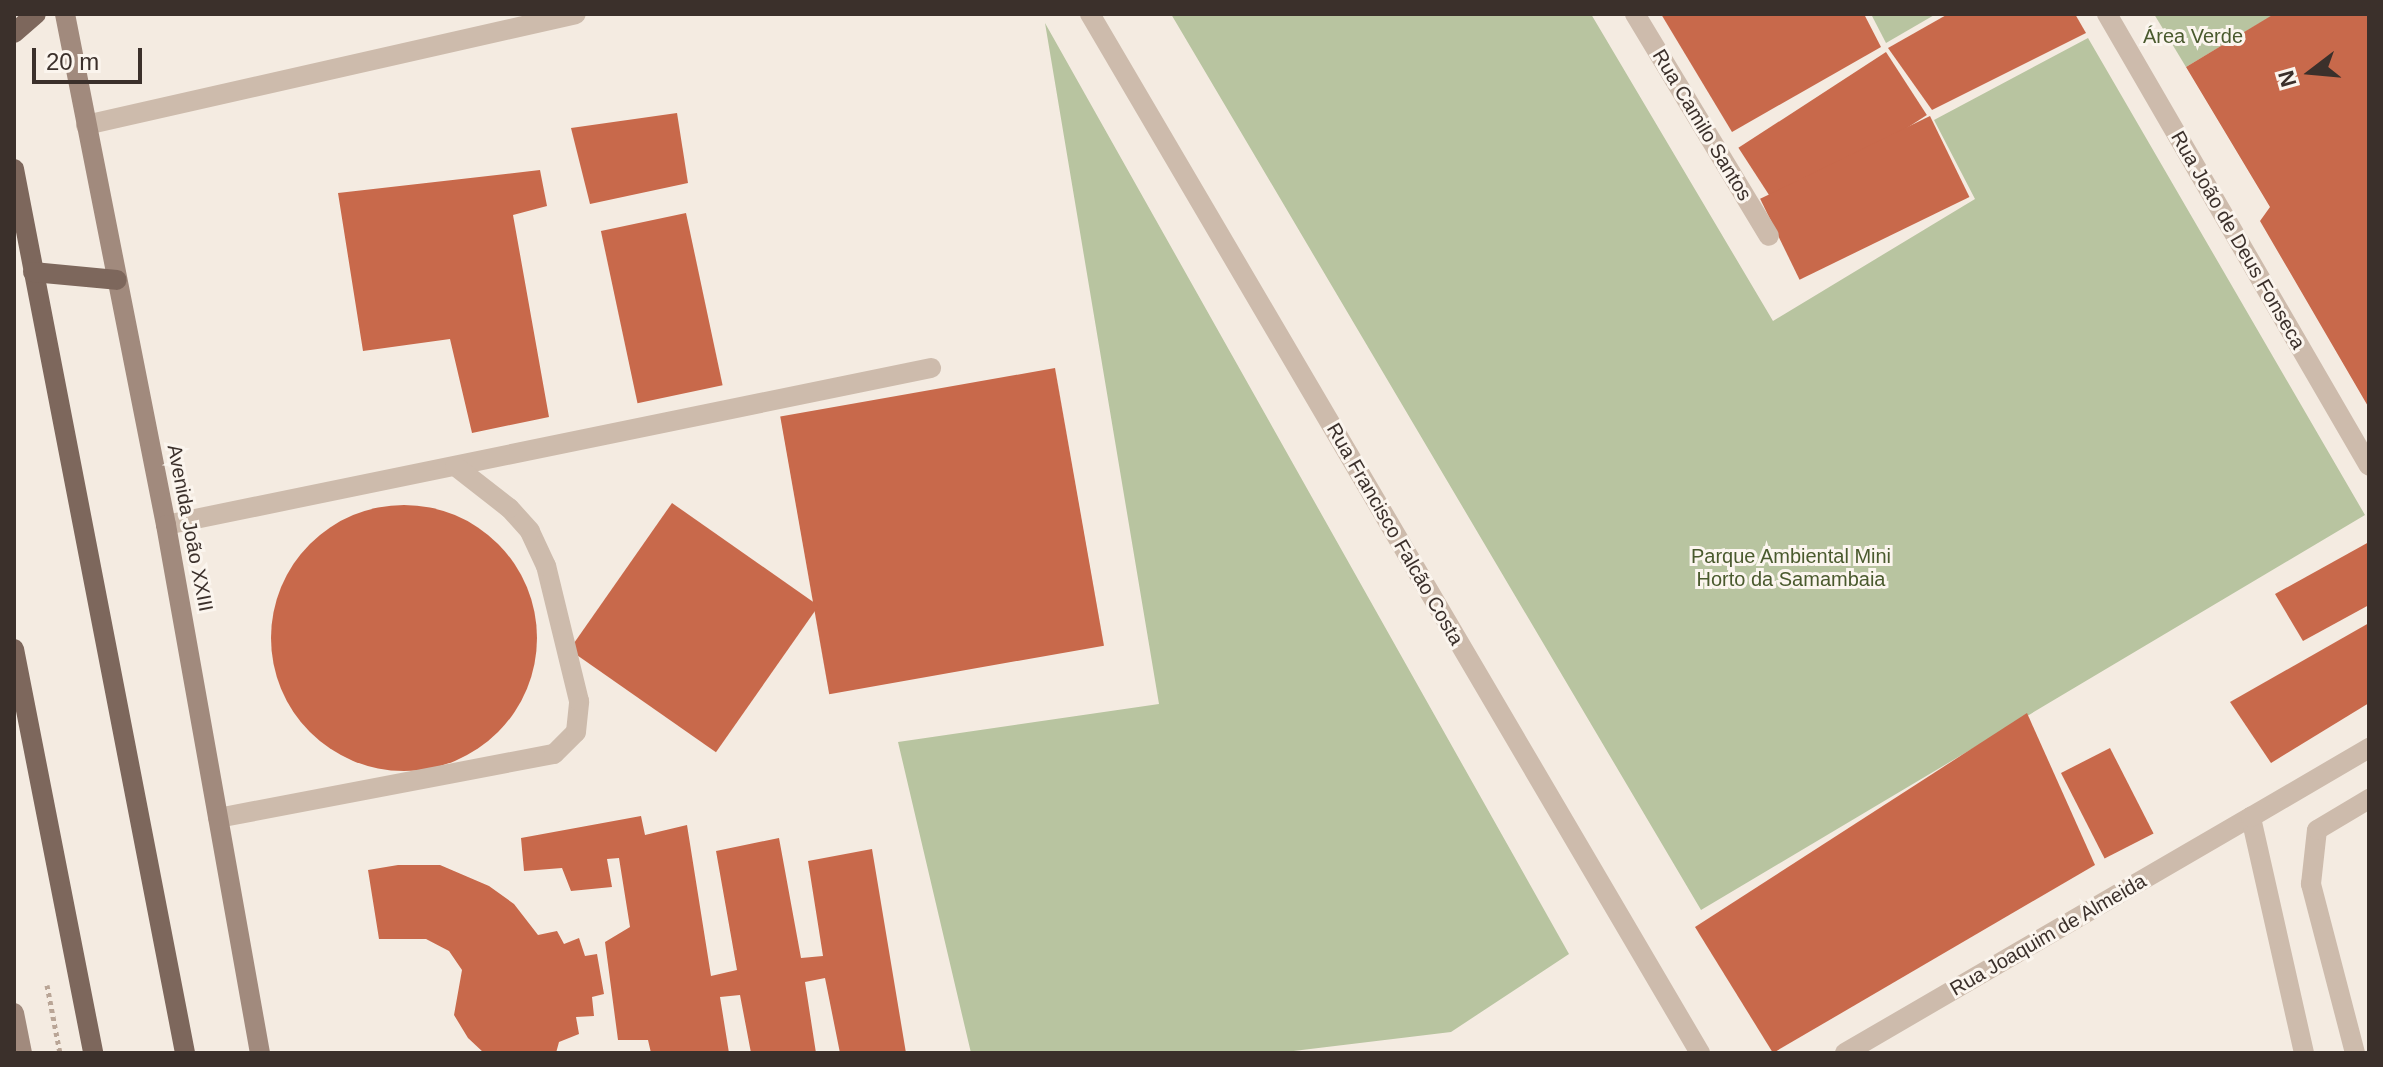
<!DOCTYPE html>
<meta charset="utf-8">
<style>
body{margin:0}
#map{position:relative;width:2383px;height:1067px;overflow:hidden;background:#f4ebe1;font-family:Helvetica,sans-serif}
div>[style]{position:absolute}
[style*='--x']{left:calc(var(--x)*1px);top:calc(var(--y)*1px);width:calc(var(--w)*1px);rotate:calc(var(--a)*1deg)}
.green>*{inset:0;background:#b8c4a0}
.building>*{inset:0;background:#c8694b;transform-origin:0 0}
.round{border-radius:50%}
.path>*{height:5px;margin-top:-2.5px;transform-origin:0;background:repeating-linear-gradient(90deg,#b9a596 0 4px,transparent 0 8px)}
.lane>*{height:20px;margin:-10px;padding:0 10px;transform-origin:10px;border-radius:10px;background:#cdbbac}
.street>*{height:20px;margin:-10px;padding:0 10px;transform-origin:10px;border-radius:10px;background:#cdbbac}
.secondary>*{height:20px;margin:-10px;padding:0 10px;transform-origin:10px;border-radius:10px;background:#a18a7d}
.primary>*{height:20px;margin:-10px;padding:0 10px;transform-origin:10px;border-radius:10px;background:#7d675c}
span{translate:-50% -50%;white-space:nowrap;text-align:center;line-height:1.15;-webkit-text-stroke:6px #fbf5ee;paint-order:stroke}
.park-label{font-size:20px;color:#4a5a2e}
.street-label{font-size:20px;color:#3b302b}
.frame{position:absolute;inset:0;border:16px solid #3b302b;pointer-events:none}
.north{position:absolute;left:2271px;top:32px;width:80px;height:80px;-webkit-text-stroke:6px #fbf5ee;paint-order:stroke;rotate:254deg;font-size:22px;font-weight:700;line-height:32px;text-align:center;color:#3b302b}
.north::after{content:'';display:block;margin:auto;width:28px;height:36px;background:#3b302b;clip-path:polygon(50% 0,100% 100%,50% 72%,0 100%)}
.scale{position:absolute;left:32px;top:48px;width:110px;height:36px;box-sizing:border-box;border:4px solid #3b302b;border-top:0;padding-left:10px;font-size:24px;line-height:28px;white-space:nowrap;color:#3b302b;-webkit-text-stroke:6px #fbf5ee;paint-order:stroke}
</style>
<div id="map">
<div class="green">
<div style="clip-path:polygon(1171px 14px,1591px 14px,1773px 321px,1975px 199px,1934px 120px,2088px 38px,2365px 515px,1701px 910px)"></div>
<div style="clip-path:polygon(1871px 14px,1936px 14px,1886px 43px)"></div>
<div style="clip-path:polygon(2154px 14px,2275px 14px,2186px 67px)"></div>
<div style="clip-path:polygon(1045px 23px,1569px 954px,1451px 1032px,1277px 1053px,971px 1053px,898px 742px,1159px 704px)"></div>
</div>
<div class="building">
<div style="clip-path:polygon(1661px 14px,1864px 14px,1881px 47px,1732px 132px)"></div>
<div style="clip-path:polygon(1948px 14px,2075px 14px,2086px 33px,1932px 110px,1888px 48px)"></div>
<div style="clip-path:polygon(2274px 14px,2369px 14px,2369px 408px,2260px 221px,2270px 207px,2186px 67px)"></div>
<div style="left:1886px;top:52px;width:75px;height:176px;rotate:57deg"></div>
<div style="clip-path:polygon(677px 113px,688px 183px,590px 204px,571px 128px)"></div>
<div style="left:1930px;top:116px;width:90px;height:189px;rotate:64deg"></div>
<div style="clip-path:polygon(540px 170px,547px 206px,513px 215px,549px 417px,472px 433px,450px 339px,363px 351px,338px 193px)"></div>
<div style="left:686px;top:213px;width:176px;height:87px;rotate:78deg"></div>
<div style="left:1055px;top:368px;width:282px;height:279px;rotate:80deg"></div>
<div style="left:672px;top:503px;width:179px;height:179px;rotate:35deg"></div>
<div class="round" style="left:271px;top:505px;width:266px;height:266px"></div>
<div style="clip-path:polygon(2369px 542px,2369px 605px,2303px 641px,2275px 594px)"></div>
<div style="clip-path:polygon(2369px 623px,2369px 703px,2271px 763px,2230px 702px)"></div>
<div style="clip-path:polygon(2027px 713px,2095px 865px,1773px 1053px,1695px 927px)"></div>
<div style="left:2110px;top:748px;width:96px;height:55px;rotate:63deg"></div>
<div style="clip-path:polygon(641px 816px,645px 835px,687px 825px,711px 976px,737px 970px,716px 851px,779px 838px,801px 958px,823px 956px,808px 861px,872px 849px,906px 1053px,840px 1053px,825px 978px,805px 982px,816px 1053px,751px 1053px,740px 995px,720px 997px,729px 1053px,651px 1053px,648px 1040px,618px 1040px,605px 942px,630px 927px,619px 858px,607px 859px,612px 887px,571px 891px,562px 868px,524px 871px,521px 838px)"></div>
<div style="clip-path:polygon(398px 865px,440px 865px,489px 886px,514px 904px,538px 935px,557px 931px,564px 944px,579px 938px,585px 956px,597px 954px,604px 994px,592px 997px,594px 1016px,576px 1017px,579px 1034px,559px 1042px,556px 1053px,484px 1053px,468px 1038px,454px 1015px,462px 970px,449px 951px,426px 939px,379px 939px,368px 870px)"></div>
</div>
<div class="path">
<div style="--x:47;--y:985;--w:69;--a:79.2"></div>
</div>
<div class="lane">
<div style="--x:166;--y:525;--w:781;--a:-11.6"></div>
<div style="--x:218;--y:818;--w:342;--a:-10.8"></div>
<div style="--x:554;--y:754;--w:31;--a:-45"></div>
<div style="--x:576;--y:732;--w:31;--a:-84"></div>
<div style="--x:579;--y:701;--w:139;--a:-103.7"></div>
<div style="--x:546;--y:566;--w:38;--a:-115"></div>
<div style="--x:530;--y:531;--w:31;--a:-132"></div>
<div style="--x:509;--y:508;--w:68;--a:-142.1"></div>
<div style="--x:2355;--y:1053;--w:175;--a:-104.6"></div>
<div style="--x:2311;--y:884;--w:54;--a:-83.7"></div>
<div style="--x:2317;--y:830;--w:61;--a:-30.8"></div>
</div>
<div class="street">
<div style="--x:1090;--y:14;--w:1205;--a:59.58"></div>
<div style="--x:1635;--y:14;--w:259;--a:58.9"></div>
<div style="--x:2107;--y:14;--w:522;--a:59.9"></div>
<div style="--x:86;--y:125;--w:502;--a:-12.76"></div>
<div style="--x:1845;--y:1053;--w:470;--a:-30.2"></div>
<div style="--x:2304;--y:1053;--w:242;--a:-102.7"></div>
<div style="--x:2251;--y:817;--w:137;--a:-30.3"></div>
</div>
<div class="secondary">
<div style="--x:65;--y:14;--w:521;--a:78.82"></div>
<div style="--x:166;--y:525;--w:536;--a:79.91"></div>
<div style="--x:14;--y:1013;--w:41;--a:78.7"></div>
</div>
<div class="primary">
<div style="--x:14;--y:33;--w:29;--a:-41"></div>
<div style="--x:14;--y:169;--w:900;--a:79.05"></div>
<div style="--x:33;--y:272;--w:84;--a:5.4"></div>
<div style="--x:14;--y:649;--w:412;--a:78.9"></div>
</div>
<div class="park-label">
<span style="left:2193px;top:36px">Área Verde</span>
<span style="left:1791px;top:568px">Parque Ambiental Mini<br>Horto da Samambaia</span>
</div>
<div class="street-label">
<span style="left:1702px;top:125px;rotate:59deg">Rua Camilo Santos</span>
<span style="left:2238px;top:240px;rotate:60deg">Rua João de Deus Fonseca</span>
<span style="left:190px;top:528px;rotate:79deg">Avenida João XXIII</span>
<span style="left:1395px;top:534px;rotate:60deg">Rua Francisco Falcão Costa</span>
<span style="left:2048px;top:935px;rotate:-30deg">Rua Joaquim de Almeida</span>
</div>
<div class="frame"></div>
<div class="north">N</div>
<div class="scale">20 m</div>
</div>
